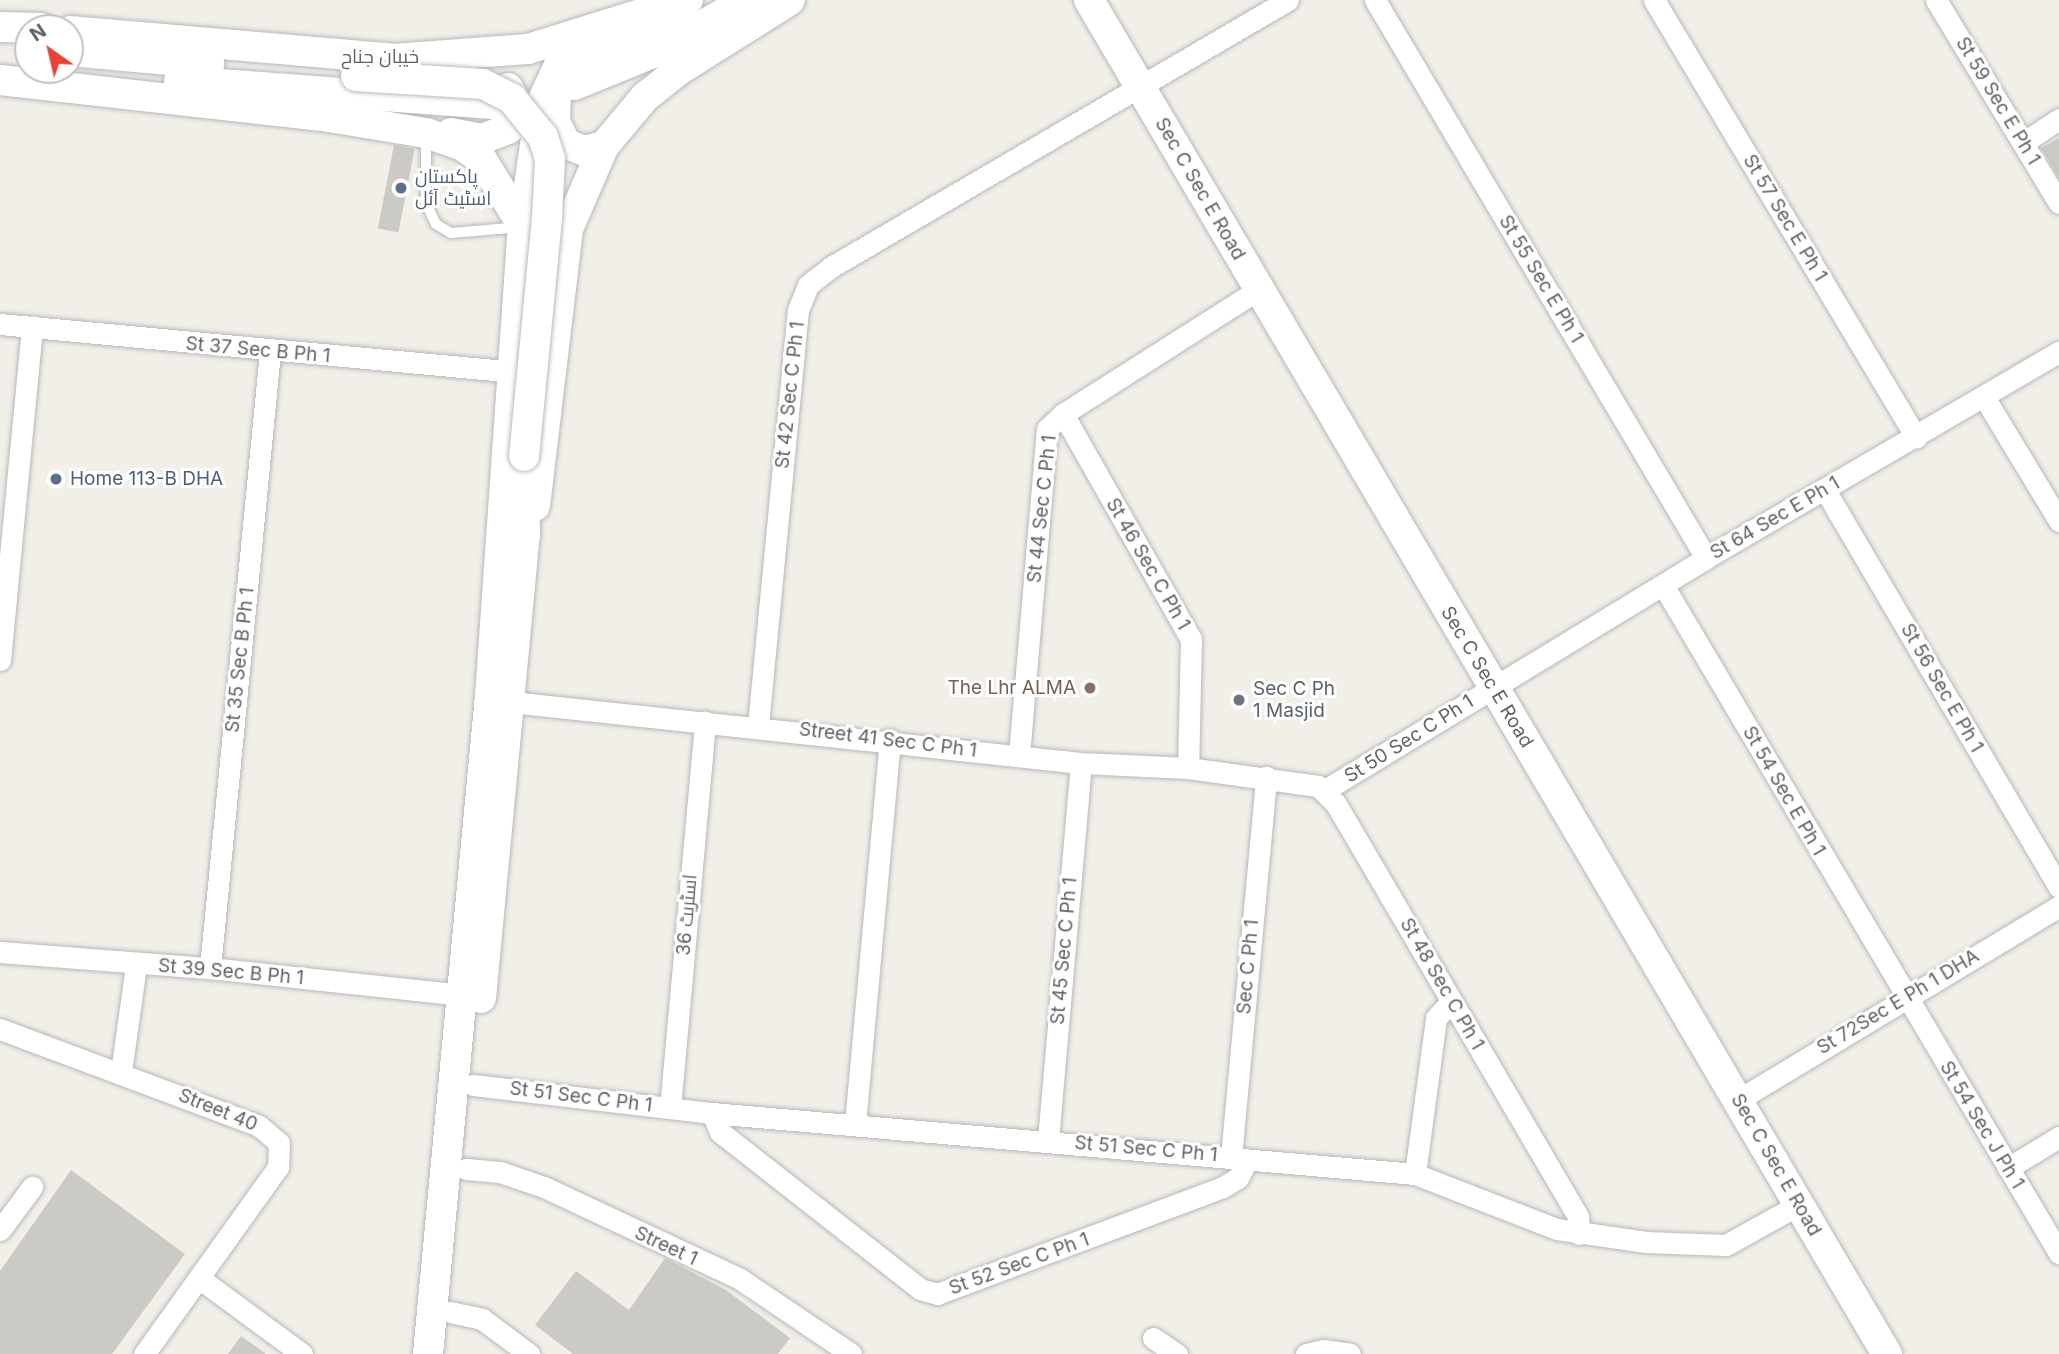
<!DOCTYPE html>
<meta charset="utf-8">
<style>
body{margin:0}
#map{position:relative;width:2059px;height:1354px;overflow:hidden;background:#f1efe8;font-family:Inter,Cairo,sans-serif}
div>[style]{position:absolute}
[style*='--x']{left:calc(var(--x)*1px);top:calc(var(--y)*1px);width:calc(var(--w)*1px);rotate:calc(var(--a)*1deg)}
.building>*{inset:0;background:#cccac5;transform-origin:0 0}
.roads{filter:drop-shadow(0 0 2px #b5b8bc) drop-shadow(0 0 2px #b5b8bc)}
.lane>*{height:10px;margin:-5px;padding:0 5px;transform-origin:5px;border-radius:5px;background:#fff}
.street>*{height:21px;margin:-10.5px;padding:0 10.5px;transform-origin:10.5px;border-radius:10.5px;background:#fff}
.secondary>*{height:30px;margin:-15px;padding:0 15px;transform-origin:15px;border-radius:15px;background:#fff}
.bridges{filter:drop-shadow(0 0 2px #b6babf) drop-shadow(0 0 2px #b6babf)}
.secondary-bridge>*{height:30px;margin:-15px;padding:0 15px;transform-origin:15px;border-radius:15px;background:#fff}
.dots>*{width:19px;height:19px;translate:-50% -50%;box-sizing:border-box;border:4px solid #fff;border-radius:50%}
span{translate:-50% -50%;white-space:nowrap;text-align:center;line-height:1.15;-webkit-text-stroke:6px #fff;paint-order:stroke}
.street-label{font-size:19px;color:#5f6368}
.service-label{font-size:19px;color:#4e5e75}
.left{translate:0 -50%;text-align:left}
.education-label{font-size:19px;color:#785e54}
.right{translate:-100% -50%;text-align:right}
.worship-label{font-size:19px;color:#5b616d}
.north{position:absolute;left:14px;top:14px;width:70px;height:70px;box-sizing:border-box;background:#fff;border:2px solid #bfc1c3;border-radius:50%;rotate:326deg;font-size:19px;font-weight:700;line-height:28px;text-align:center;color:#5f6368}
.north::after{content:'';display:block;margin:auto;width:24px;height:32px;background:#ea4335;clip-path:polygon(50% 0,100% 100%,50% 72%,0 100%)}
</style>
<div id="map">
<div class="building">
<div style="clip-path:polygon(2059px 138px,2059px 178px,2041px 148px)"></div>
<div style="left:394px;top:145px;width:21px;height:85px;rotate:11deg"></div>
<div style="clip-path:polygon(71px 1170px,185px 1254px,112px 1354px,0 1354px,0 1271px)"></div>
<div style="clip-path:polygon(665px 1258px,726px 1290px,790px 1338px,778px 1354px,573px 1354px,535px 1325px,576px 1271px,629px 1310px)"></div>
<div style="clip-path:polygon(241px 1336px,266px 1354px,228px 1354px)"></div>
</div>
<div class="roads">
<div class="lane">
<div style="--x:426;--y:135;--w:68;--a:90"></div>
<div style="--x:426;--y:203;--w:23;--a:65"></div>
<div style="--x:436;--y:224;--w:17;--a:31"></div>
<div style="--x:451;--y:233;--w:70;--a:-4.9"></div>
</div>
<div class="street">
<div style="--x:1375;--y:0;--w:649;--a:59.32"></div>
<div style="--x:1654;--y:0;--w:510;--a:59.06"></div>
<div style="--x:1936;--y:0;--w:237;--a:58.8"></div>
<div style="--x:2024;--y:142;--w:42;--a:-33.3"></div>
<div style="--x:0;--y:324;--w:517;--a:5.32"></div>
<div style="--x:1984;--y:397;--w:145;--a:58.8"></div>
<div style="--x:1063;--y:414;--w:259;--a:60.4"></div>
<div style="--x:1191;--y:639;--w:129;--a:91.3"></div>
<div style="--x:1825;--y:490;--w:461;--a:59.5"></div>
<div style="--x:1663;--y:585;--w:777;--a:59.34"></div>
<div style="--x:0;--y:660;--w:335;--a:-84.5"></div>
<div style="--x:511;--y:702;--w:573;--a:6.11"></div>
<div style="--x:1081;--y:763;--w:107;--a:2.7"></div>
<div style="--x:1188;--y:768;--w:131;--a:7.9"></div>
<div style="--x:1318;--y:786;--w:25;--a:45"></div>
<div style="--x:1336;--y:804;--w:479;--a:59.6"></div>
<div style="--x:1578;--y:1217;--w:17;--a:87"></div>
<div style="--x:758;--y:725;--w:417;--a:-84.5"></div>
<div style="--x:798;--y:310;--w:27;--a:-68"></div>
<div style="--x:808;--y:285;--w:29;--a:-38"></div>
<div style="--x:831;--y:267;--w:529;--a:-30.3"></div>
<div style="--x:1019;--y:755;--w:327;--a:-85.1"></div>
<div style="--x:1047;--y:429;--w:22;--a:-43"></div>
<div style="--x:1063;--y:414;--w:231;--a:-32.5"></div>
<div style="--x:1325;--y:790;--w:446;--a:-31.3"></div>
<div style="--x:1706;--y:558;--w:409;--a:-30.3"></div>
<div style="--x:0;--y:952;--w:211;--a:4.4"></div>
<div style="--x:210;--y:968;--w:252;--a:6.1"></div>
<div style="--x:210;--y:968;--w:619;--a:-84.44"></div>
<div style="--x:0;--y:1029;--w:277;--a:20.5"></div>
<div style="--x:259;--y:1126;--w:26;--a:40"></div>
<div style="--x:279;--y:1143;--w:24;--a:92"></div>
<div style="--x:278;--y:1167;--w:230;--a:125.6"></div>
<div style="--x:121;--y:1072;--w:108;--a:-82"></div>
<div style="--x:473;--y:1085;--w:241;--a:6.7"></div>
<div style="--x:712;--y:1113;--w:706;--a:4.96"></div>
<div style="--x:1415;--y:1174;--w:152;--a:21.2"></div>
<div style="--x:1557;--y:1229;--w:90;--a:8.3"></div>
<div style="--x:1646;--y:1242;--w:80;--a:2.1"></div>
<div style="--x:1726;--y:1245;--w:82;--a:-29.1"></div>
<div style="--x:1738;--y:1100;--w:375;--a:-31.1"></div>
<div style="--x:670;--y:1108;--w:388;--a:-84.8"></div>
<div style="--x:712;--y:1113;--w:21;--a:67"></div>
<div style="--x:720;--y:1132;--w:254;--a:38.1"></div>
<div style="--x:920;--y:1289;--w:18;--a:16"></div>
<div style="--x:937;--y:1294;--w:305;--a:-20.5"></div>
<div style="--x:1223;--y:1187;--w:17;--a:-31"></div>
<div style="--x:1238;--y:1178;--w:20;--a:-63"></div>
<div style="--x:855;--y:1124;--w:386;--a:-84.8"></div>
<div style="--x:1048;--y:1140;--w:378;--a:-85"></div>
<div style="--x:1231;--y:1157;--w:382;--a:-84.7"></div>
<div style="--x:2008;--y:1168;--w:60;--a:-31.3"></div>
<div style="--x:466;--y:1169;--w:34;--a:5"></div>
<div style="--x:500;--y:1172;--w:46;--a:18.8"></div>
<div style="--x:544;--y:1187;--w:217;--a:25.1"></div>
<div style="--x:740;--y:1279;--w:134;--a:34"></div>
<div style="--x:1415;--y:1174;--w:157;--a:-82.3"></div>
<div style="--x:1436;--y:1018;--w:23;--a:-47"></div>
<div style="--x:0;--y:1230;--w:54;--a:-53.3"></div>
<div style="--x:199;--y:1278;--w:128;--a:36.4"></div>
<div style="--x:450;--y:1312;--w:33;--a:12"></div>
<div style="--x:482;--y:1319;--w:59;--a:36.7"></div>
<div style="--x:1153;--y:1338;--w:29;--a:34"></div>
<div style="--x:1306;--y:1354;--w:17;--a:-13"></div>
<div style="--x:1323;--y:1350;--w:27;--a:8"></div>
</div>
<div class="secondary">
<div style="--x:1089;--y:0;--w:1572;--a:59.49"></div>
<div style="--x:0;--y:27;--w:41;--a:1.4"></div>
<div style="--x:70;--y:31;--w:325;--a:4.9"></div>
<div style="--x:394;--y:59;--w:134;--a:-4.3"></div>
<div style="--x:528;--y:49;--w:131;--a:-17.3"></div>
<div style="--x:70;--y:51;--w:140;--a:5.3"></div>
<div style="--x:0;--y:80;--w:331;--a:6.4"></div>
<div style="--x:329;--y:117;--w:98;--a:9.4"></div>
<div style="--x:426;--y:133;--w:39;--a:19"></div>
<div style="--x:463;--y:146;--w:24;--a:36"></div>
<div style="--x:482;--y:160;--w:78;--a:58.2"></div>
<div style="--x:179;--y:81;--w:329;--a:4.2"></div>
<div style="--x:574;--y:85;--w:85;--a:-22.1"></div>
<div style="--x:653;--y:53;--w:108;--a:-29.4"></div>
<div style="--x:556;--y:93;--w:29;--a:92"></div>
<div style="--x:555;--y:122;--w:25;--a:63"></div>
<div style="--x:566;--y:144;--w:20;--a:20"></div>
<div style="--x:585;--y:151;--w:20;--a:-15"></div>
<div style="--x:451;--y:133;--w:32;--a:11"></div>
<div style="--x:482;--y:139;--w:28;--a:-21"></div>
<div style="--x:508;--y:129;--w:25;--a:-63"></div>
<div style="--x:519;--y:107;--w:22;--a:-120"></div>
<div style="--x:535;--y:506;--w:279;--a:-83.2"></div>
<div style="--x:568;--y:229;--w:90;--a:-66.6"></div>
<div style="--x:604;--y:146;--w:64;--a:-50.1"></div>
<div style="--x:645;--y:97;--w:43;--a:-38.5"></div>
<div style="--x:679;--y:70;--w:131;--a:-32.2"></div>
<div style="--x:481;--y:998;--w:464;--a:-84.6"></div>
<div style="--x:525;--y:536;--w:60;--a:-91"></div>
<div style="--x:428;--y:1354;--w:661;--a:-84.62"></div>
<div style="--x:490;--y:696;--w:471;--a:-86"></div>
<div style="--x:523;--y:226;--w:123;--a:-81.6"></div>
<div style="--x:541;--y:104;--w:43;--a:-65.2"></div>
<div style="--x:559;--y:65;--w:68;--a:-19"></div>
<div style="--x:623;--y:43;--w:78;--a:-33.5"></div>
</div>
</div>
<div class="bridges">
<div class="secondary-bridge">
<div style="--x:356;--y:76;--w:127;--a:3.6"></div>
<div style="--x:483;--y:84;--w:33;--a:27"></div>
<div style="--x:512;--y:99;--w:49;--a:50.8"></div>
<div style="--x:543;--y:137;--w:23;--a:72"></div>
<div style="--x:550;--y:159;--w:59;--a:92.9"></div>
<div style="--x:547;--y:218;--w:239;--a:95.5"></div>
</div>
</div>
<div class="dots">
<div style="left:401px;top:188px;background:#5c6f8a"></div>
<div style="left:56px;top:479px;background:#5c6f8a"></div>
<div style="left:1090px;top:688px;background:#8d6e63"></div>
<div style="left:1239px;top:700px;background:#6b7280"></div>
</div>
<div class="street-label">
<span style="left:380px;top:57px">خیبان جناح</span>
<span style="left:1998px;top:101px;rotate:59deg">St 59 Sec E Ph 1</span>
<span style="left:1200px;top:189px;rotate:60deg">Sec C Sec E Road</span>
<span style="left:1785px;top:218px;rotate:59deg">St 57 Sec E Ph 1</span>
<span style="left:1541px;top:279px;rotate:59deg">St 55 Sec E Ph 1</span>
<span style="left:258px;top:350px;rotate:5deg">St 37 Sec B Ph 1</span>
<span style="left:790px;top:395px;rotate:-84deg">St 42 Sec C Ph 1</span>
<span style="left:1042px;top:509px;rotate:-84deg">St 44 Sec C Ph 1</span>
<span style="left:1775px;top:518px;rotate:-30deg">St 64 Sec E Ph 1</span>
<span style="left:1148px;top:564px;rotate:60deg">St 46 Sec C Ph 1</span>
<span style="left:240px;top:660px;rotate:-84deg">St 35 Sec B Ph 1</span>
<span style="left:1487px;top:677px;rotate:59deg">Sec C Sec E Road</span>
<span style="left:1942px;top:688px;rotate:60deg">St 56 Sec E Ph 1</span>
<span style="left:1409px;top:739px;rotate:-32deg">St 50 Sec C Ph 1</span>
<span style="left:888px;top:740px;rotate:7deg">Street 41 Sec C Ph 1</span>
<span style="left:1784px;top:791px;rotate:60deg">St 54 Sec E Ph 1</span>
<span style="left:687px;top:915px;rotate:-85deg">اسٹریٹ 36</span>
<span style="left:1064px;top:951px;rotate:-85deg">St 45 Sec C Ph 1</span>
<span style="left:1248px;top:967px;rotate:-85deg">Sec C Ph 1</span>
<span style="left:231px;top:972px;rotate:5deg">St 39 Sec B Ph 1</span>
<span style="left:1442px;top:984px;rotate:60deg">St 48 Sec C Ph 1</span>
<span style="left:1898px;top:1002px;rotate:-31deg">St 72Sec E Ph 1 DHA</span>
<span style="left:581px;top:1097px;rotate:7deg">St 51 Sec C Ph 1</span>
<span style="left:218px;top:1110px;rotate:22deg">Street 40</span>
<span style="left:1982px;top:1125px;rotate:59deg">St 54 Sec J Ph 1</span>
<span style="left:1146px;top:1149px;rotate:5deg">St 51 Sec C Ph 1</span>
<span style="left:1776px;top:1165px;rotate:60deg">Sec C Sec E Road</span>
<span style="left:666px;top:1246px;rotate:25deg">Street 1</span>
<span style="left:1019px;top:1264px;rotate:-20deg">St 52 Sec C Ph 1</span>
</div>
<div class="service-label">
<span class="left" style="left:415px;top:188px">پاکستان<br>اسٹیٹ آئل</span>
<span class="left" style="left:70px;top:479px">Home 113-B DHA</span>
</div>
<div class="education-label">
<span class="right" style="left:1076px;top:688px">The Lhr ALMA</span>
</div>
<div class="worship-label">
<span class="left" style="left:1253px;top:700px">Sec C Ph<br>1 Masjid</span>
</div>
<div class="north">N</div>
</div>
